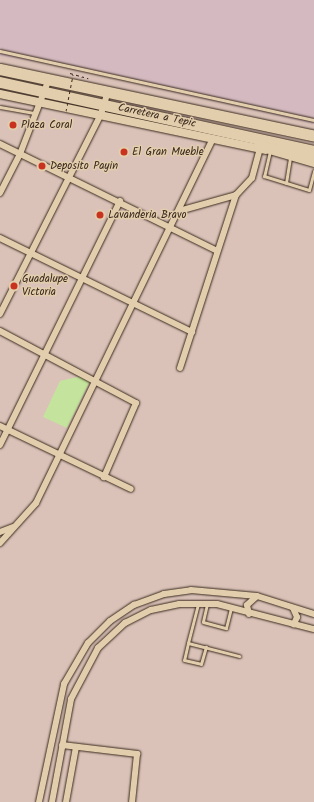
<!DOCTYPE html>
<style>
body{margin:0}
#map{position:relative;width:314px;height:802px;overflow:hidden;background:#dac2b8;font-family:Kalam,sans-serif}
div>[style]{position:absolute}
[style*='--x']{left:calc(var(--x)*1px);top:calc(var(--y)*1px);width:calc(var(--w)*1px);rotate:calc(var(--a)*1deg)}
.built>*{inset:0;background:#d4bac0}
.green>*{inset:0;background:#c4e49d}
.path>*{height:1px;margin-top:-0.5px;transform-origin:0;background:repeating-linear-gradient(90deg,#3b2a1e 0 3px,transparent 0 6px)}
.roads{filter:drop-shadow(0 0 1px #3b2a1e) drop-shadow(0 0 1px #3b2a1e)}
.lane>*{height:3px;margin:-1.5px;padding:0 1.5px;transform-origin:1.5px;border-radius:1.5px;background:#e2cdac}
.street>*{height:6px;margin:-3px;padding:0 3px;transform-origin:3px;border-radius:3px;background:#e2cdac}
.secondary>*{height:8px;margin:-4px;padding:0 4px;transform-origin:4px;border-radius:4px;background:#e2cdac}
.highway>*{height:11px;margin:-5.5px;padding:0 5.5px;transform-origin:5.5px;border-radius:5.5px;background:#e2cdac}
.path-bridge>*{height:1px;margin-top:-0.5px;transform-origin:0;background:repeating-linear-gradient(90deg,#3b2a1e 0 3px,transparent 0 6px)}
.dots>*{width:11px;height:11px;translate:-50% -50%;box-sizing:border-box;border:2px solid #e2cdac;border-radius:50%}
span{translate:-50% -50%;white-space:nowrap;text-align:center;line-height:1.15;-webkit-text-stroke:3px #e2cdac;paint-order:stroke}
.street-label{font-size:11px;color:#3b2a1e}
.poi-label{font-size:11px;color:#3b2a1e}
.left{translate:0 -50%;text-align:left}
</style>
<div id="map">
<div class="built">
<div style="clip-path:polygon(0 0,314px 0,314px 124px,58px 65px,0 56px)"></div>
</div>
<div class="green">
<div style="clip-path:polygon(81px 376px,90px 381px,67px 428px,43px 417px,60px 381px)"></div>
</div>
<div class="path">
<div style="--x:70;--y:73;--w:19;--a:16"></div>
</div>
<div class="roads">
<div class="lane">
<div style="--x:0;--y:51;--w:321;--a:12.4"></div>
<div style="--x:0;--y:107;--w:36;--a:10"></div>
<div style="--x:270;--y:151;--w:26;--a:103"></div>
<div style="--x:264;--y:176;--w:47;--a:17.3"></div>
<div style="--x:309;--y:190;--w:20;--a:-75"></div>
<div style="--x:286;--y:183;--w:26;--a:-81"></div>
<div style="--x:198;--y:604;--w:40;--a:104.4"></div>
<div style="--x:188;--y:643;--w:53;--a:14.3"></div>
<div style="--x:207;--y:604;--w:18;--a:103"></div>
<div style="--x:203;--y:622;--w:24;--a:15"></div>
<div style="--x:226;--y:628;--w:21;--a:-76"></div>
<div style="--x:188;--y:643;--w:17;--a:103"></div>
<div style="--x:184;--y:660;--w:17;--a:13"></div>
<div style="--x:201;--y:664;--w:18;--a:-74"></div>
</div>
<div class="street">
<div style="--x:0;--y:144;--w:242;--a:26.2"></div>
<div style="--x:0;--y:193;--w:44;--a:-62.9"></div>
<div style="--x:20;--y:154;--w:80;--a:-68.9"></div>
<div style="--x:179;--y:211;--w:59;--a:-15.7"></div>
<div style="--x:0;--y:238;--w:214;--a:26.1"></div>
<div style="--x:0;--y:314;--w:224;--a:-63.2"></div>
<div style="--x:101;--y:114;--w:24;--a:-73"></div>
<div style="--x:0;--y:331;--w:154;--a:27.9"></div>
<div style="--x:136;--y:403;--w:81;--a:113.4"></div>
<div style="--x:180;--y:368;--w:182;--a:-72.1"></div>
<div style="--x:236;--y:195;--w:23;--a:-47"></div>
<div style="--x:252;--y:178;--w:30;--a:-75"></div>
<div style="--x:0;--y:426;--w:145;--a:25.7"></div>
<div style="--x:0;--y:445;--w:272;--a:-63.8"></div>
<div style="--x:0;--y:532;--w:14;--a:-21"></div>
<div style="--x:0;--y:543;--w:54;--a:-48"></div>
<div style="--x:36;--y:503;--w:405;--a:-64.1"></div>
<div style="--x:293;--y:608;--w:10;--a:66"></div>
<div style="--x:297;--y:617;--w:8;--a:113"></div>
<div style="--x:249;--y:614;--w:9;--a:-103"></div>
<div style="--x:247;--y:605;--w:13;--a:-42"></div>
<div style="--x:62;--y:745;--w:76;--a:6.8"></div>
<div style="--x:137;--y:754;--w:48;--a:95.9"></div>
<div style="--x:39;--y:802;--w:121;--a:-78"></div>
<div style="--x:64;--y:684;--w:48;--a:-59.7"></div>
<div style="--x:88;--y:643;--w:31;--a:-45"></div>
<div style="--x:110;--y:621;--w:29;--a:-34"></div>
<div style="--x:134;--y:605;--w:32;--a:-20"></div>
<div style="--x:164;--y:594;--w:27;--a:-8"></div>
<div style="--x:191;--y:590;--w:66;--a:5.2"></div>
<div style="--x:257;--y:596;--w:60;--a:17.5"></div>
<div style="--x:52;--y:802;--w:105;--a:-79.5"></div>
<div style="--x:71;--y:699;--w:58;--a:-62.1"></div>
<div style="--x:98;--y:648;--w:37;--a:-43"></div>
<div style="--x:125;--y:623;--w:29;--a:-27"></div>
<div style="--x:151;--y:610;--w:29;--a:-12"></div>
<div style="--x:179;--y:604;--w:38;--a:0"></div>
<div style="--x:217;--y:604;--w:100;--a:14.5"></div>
<div style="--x:66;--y:802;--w:56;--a:-79.7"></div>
</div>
<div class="secondary">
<div style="--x:0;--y:94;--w:271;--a:11.9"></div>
</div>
<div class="highway">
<div style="--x:0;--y:69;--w:321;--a:12"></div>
<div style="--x:0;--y:82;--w:321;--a:12.4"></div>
<div style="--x:259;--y:145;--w:57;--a:16.2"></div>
</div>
</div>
<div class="path-bridge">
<div style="--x:66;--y:111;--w:37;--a:-79"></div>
</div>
<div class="dots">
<div style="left:13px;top:125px;background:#c8321e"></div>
<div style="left:124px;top:152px;background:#c8321e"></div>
<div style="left:42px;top:166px;background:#c8321e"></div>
<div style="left:100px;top:215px;background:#c8321e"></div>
<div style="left:14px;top:286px;background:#c8321e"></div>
</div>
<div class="street-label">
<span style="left:157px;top:116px;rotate:12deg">Carretera a Tepic</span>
</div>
<div class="poi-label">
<span class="left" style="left:21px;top:125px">Plaza Coral</span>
<span class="left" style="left:132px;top:152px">El Gran Mueble</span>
<span class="left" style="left:50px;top:166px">Deposito Payin</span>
<span class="left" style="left:108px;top:215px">Lavanderia Bravo</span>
<span class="left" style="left:22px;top:286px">Guadalupe<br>Victoria</span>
</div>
</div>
